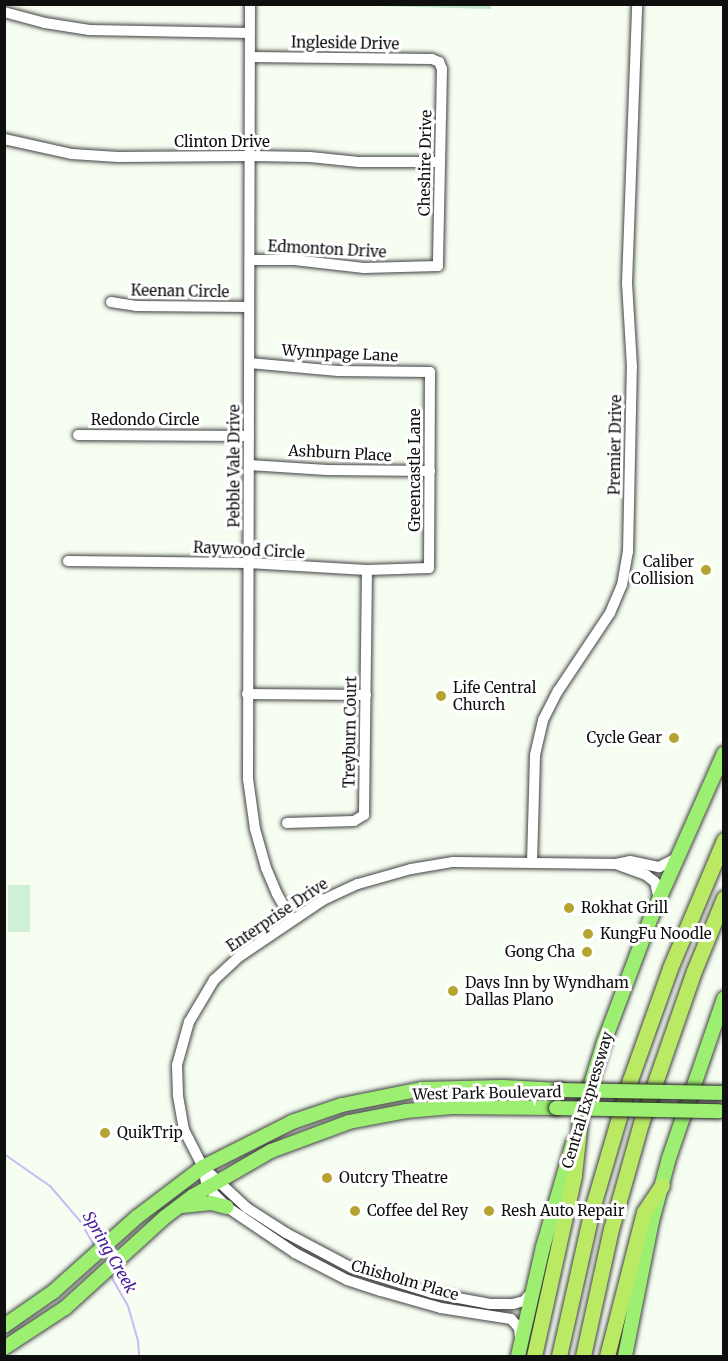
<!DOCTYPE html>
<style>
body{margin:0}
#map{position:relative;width:728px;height:1361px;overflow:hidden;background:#f6fef2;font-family:Merriweather,serif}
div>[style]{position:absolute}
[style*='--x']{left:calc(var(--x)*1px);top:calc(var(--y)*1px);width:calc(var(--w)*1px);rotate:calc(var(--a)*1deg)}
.green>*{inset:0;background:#bee7ce}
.pitch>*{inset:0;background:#cfefd7;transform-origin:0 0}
.stream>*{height:2px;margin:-1px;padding:0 1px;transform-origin:1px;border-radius:1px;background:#cabaf2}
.roads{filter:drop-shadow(0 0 2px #424242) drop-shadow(0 0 2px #424242)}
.minor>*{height:10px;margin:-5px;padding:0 5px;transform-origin:5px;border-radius:5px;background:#fff}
.major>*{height:14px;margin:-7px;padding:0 7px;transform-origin:7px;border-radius:7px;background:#9cef71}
.highway>*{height:15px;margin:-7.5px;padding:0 7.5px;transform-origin:7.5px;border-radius:7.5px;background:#baea64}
.bridges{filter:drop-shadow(0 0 2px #202020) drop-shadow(0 0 2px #202020)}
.major-bridge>*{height:14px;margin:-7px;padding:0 7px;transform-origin:7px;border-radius:7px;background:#9cef71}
.dots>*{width:16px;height:16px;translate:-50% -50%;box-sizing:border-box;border:3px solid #fff;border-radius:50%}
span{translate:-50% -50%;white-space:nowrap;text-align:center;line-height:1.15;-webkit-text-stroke:6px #fff;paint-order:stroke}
.street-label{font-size:15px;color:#0f0f0f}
.poi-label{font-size:15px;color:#0f0f0f}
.right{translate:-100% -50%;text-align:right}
.left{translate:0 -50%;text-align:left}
.water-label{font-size:16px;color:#49209a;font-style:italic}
.frame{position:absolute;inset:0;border:6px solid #0f0f0f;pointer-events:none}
</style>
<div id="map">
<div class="green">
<div style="clip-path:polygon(341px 5px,491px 4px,491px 9px)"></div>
</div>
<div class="pitch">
<div style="left:30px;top:885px;width:47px;height:22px;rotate:90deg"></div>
</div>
<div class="stream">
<div style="--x:4;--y:1154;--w:56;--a:34.8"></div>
<div style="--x:50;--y:1186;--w:46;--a:49.4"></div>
<div style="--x:80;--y:1221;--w:30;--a:60"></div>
<div style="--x:109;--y:1273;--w:38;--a:60"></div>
<div style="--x:128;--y:1306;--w:35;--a:74"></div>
<div style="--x:138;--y:1340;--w:16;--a:86"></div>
</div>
<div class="roads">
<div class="minor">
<div style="--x:250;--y:4;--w:775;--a:90.15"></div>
<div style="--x:248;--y:779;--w:50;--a:82"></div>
<div style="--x:255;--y:829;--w:41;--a:74.2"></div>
<div style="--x:266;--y:868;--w:28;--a:67"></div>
<div style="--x:277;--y:894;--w:30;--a:60"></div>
<div style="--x:4;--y:12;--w:42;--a:15"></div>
<div style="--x:45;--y:23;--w:45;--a:9"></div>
<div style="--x:89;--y:30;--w:161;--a:1.1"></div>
<div style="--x:250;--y:57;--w:182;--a:0.6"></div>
<div style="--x:432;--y:59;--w:8;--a:23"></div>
<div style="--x:439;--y:62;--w:8;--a:67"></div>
<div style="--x:442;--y:69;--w:197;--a:91.2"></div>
<div style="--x:438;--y:266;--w:74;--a:178.5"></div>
<div style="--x:364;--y:268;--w:70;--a:-173.5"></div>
<div style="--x:294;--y:260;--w:44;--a:180"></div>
<div style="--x:4;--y:139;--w:70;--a:12.4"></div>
<div style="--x:72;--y:154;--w:46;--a:3.7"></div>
<div style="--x:118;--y:157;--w:133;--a:-0.4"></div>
<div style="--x:251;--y:156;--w:59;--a:1"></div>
<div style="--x:310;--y:157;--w:49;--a:5.8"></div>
<div style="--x:359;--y:162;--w:81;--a:0"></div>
<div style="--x:111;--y:302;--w:25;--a:9"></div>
<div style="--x:136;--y:306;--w:113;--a:0.5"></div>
<div style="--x:78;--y:435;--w:171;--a:0.3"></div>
<div style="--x:249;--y:465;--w:78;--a:3.7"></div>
<div style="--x:327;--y:470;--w:103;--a:0.6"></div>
<div style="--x:68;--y:561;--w:180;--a:0.6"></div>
<div style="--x:248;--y:563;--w:119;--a:3.4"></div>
<div style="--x:367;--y:570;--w:62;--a:-1.8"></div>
<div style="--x:429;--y:568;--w:196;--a:-89.7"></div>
<div style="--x:430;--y:372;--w:92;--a:-179.4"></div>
<div style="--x:338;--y:371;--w:89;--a:-174.9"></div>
<div style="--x:247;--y:694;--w:119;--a:0.5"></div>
<div style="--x:287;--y:823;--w:67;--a:-1.7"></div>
<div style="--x:354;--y:821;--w:12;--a:-31"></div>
<div style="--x:364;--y:815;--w:245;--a:-89.3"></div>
<div style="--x:532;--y:863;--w:108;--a:-88.4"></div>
<div style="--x:535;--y:755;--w:36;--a:-77"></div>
<div style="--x:543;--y:720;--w:33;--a:-63"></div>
<div style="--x:558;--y:691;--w:94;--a:-56.3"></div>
<div style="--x:610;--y:613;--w:30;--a:-67"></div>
<div style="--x:622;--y:585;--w:34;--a:-80"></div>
<div style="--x:628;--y:552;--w:185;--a:-88.8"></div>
<div style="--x:632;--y:367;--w:84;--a:-93.4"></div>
<div style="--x:627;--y:283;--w:279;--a:-87.9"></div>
<div style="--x:616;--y:864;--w:32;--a:20"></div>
<div style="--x:646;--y:875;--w:11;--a:38"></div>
<div style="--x:655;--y:882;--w:18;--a:77"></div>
<div style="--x:203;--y:1167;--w:20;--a:79"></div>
<div style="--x:207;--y:1187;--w:28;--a:45"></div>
<div style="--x:227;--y:1207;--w:82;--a:34.1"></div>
<div style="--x:295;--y:1253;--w:59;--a:27.4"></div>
<div style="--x:347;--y:1280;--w:36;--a:18"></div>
<div style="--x:381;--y:1291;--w:62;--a:15.8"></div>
<div style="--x:441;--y:1308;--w:71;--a:8.9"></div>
<div style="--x:511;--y:1319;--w:12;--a:48"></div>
<div style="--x:519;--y:1328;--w:10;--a:84"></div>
<div style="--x:531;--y:1293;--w:11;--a:131"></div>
<div style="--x:524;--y:1301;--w:11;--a:165"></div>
<div style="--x:513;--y:1304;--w:23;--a:180"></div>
<div style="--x:490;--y:1304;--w:59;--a:-169.3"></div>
<div style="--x:432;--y:1293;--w:84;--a:-162.6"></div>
<div style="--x:352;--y:1268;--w:75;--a:-152.1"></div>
<div style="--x:286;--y:1233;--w:46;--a:-147.3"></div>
<div style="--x:247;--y:1208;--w:60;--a:-137"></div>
<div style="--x:203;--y:1167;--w:42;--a:-117.2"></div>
<div style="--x:184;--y:1130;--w:36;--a:-100"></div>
<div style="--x:178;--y:1095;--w:30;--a:-92"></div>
<div style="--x:177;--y:1065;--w:45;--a:-74.4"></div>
<div style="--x:189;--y:1022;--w:49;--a:-59.2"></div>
<div style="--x:214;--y:980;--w:35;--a:-43"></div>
<div style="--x:240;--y:956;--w:100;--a:-34"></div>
<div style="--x:323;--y:900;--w:38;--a:-25"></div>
<div style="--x:358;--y:884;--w:55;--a:-15.8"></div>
<div style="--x:411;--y:869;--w:43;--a:-9.5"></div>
<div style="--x:453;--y:862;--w:163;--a:0.7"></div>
<div style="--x:616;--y:864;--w:14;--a:-12"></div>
<div style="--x:630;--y:861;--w:30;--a:12"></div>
<div style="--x:659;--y:867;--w:20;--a:-27"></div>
</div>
<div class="major">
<div style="--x:580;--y:1119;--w:81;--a:-72.7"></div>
<div style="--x:604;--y:1042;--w:136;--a:-69.3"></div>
<div style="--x:652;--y:915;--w:177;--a:-66"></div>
<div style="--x:182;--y:1206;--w:29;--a:-6"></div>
<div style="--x:211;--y:1203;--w:16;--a:14"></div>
<div style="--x:4;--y:1326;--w:60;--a:-34.8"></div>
<div style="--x:53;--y:1292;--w:113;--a:-41.8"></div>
<div style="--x:137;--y:1217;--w:83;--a:-37.1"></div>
<div style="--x:203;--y:1167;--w:100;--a:-26.8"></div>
<div style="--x:292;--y:1122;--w:53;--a:-18.8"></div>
<div style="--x:342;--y:1105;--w:82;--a:-11.3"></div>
<div style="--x:422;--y:1089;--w:81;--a:-1.4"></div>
<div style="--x:503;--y:1087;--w:56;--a:3.1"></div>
<div style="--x:4;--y:1348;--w:73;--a:-33.3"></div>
<div style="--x:65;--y:1308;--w:135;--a:-42.3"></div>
<div style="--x:165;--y:1217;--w:35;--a:-37"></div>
<div style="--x:193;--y:1196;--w:90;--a:-30"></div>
<div style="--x:271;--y:1151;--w:83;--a:-20.4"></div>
<div style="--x:349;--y:1122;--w:58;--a:-10.9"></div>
<div style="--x:406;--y:1111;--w:46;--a:-5"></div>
<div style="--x:452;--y:1107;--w:104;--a:0.6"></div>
<div style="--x:518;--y:1356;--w:112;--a:-77.1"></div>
<div style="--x:543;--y:1247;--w:108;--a:-73.9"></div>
<div style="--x:625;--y:1356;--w:138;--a:-78.7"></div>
<div style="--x:652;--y:1221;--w:65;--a:-74.9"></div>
<div style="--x:669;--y:1158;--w:169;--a:-71"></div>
</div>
<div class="highway">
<div style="--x:534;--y:1356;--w:185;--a:-77.5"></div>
<div style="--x:574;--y:1175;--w:55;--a:-83.8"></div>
<div style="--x:559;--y:1356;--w:151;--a:-77.3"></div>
<div style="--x:592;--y:1209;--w:134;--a:-73.6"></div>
<div style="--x:630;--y:1080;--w:119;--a:-70.3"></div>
<div style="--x:670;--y:968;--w:139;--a:-67.1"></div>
<div style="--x:583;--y:1356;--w:130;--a:-77.6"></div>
<div style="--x:611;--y:1229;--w:110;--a:-74.2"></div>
<div style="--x:641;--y:1123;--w:161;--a:-70.8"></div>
<div style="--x:694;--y:971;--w:79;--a:-67.7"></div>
<div style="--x:607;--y:1356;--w:149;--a:-75.6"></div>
<div style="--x:644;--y:1212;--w:32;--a:-56"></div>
</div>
</div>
<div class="bridges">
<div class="major-bridge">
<div style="--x:559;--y:1090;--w:165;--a:1"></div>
<div style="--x:556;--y:1108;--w:163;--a:1.1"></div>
</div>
</div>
<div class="dots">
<div style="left:706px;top:570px;background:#b7a330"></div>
<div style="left:441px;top:696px;background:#b7a330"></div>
<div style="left:674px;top:738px;background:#b7a330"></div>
<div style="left:569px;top:908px;background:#b7a330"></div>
<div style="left:588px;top:934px;background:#b7a330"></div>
<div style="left:587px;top:952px;background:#b7a330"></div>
<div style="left:453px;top:991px;background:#b7a330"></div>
<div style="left:105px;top:1133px;background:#b7a330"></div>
<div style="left:327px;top:1178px;background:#b7a330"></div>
<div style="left:355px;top:1211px;background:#b7a330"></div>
<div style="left:489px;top:1211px;background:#b7a330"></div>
</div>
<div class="street-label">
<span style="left:345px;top:43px;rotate:1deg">Ingleside Drive</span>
<span style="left:222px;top:142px">Clinton Drive</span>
<span style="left:425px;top:163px;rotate:-89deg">Cheshire Drive</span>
<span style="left:327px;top:249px;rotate:3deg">Edmonton Drive</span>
<span style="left:180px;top:291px;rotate:1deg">Keenan Circle</span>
<span style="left:340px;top:353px;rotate:3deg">Wynnpage Lane</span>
<span style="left:145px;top:420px">Redondo Circle</span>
<span style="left:615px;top:445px;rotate:-89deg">Premier Drive</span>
<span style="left:340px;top:453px;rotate:3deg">Ashburn Place</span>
<span style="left:234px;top:466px;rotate:-90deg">Pebble Vale Drive</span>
<span style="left:415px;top:470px;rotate:-90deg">Greencastle Lane</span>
<span style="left:249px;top:550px;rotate:3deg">Raywood Circle</span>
<span style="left:350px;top:732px;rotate:-89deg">Treyburn Court</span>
<span style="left:277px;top:915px;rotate:-34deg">Enterprise Drive</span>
<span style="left:487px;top:1093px;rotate:-1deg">West Park Boulevard</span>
<span style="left:587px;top:1100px;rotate:-73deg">Central Expressway</span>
<span style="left:405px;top:1280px;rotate:16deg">Chisholm Place</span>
</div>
<div class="poi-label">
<span class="right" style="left:694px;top:570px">Caliber<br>Collision</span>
<span class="left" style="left:453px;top:696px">Life Central<br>Church</span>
<span class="right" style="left:662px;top:738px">Cycle Gear</span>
<span class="left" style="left:581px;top:908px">Rokhat Grill</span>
<span class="left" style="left:600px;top:934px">KungFu Noodle</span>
<span class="right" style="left:575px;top:952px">Gong Cha</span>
<span class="left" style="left:465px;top:991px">Days Inn by Wyndham<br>Dallas Plano</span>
<span class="left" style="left:117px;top:1133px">QuikTrip</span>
<span class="left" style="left:339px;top:1178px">Outcry Theatre</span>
<span class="left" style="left:367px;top:1211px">Coffee del Rey</span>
<span class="left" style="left:501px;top:1211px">Resh Auto Repair</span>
</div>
<div class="water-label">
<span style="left:110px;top:1252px;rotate:60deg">Spring Creek</span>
</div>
<div class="frame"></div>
</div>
